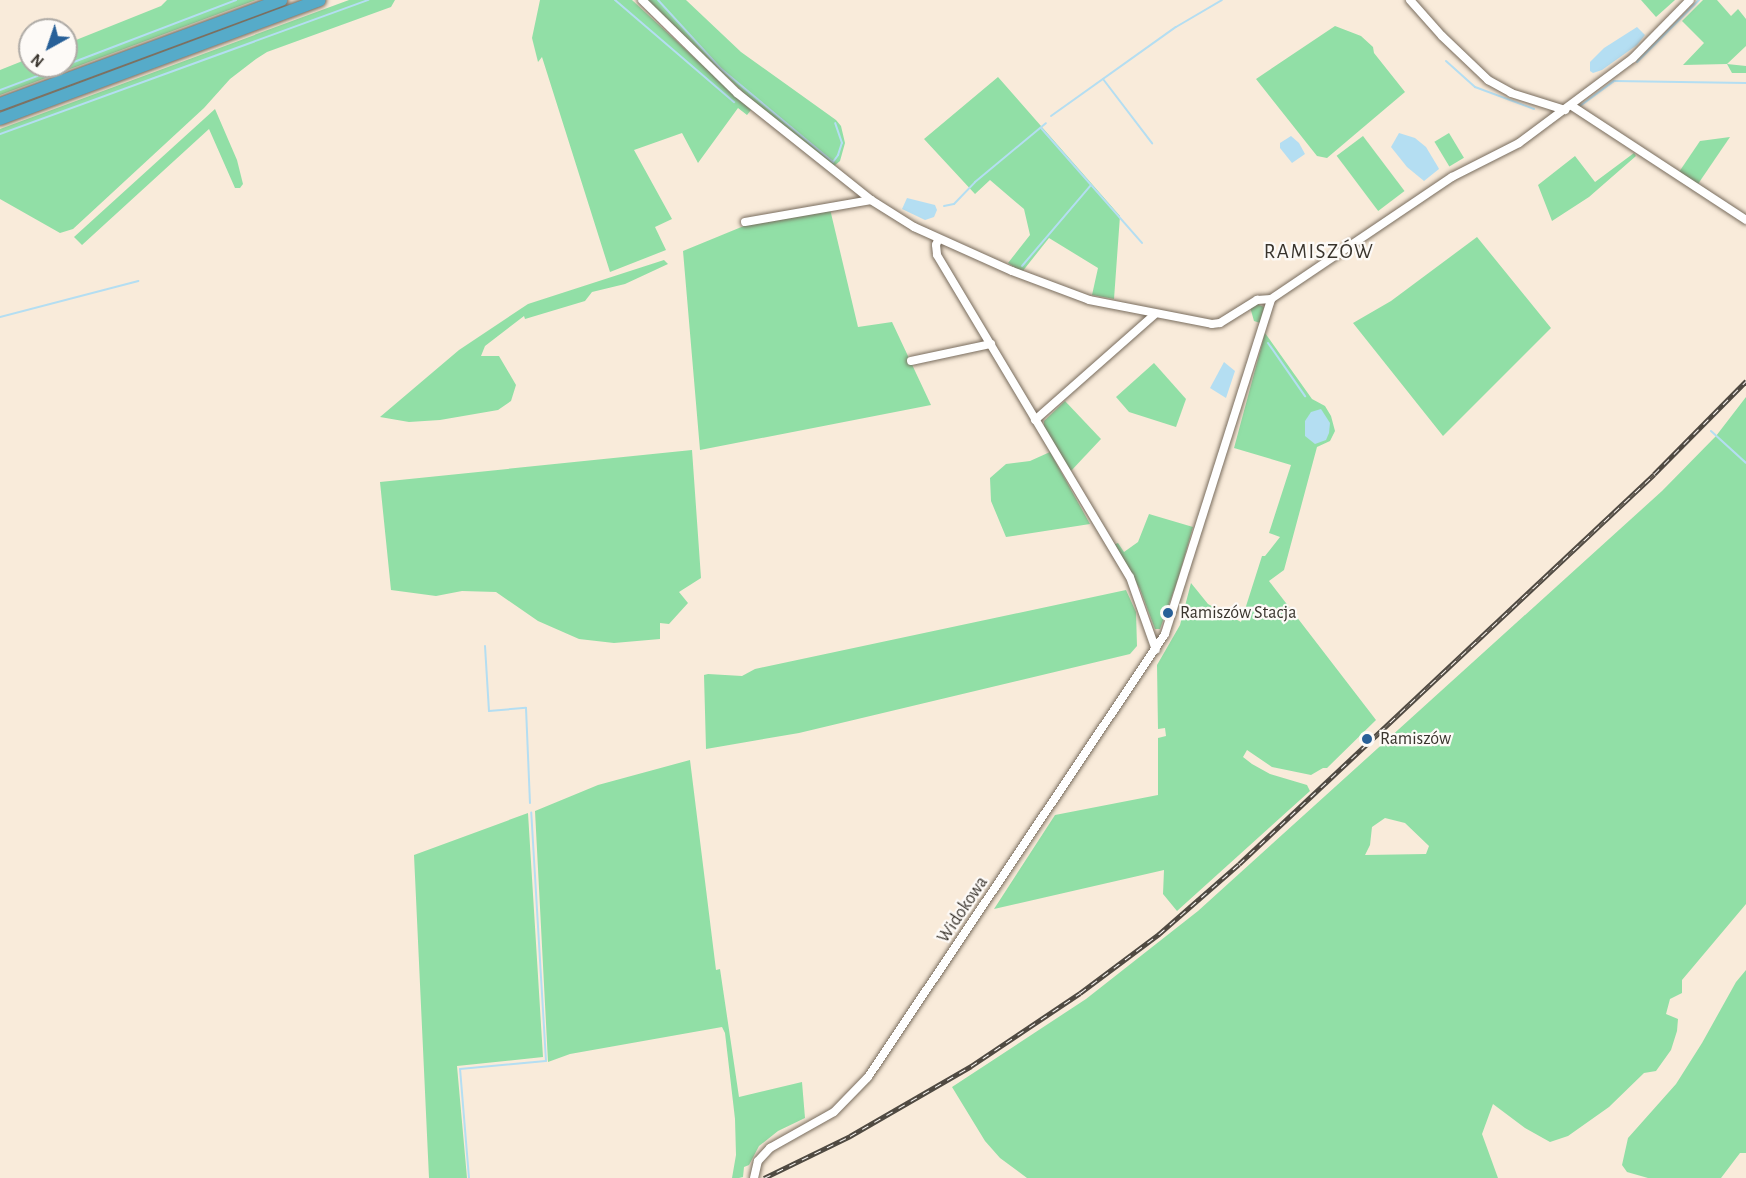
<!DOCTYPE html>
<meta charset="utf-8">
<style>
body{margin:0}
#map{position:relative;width:1746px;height:1178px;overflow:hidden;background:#f9ebda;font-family:"Alegreya Sans",sans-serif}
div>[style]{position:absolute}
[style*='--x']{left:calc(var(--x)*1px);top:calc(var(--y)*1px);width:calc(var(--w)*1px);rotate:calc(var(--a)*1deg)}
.green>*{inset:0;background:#91dfa6;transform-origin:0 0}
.water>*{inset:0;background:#b4def2}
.stream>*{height:2px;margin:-1px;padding:0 1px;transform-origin:1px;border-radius:1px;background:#b4def2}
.roads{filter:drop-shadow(0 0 2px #786c5d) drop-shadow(0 0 2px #786c5d)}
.minor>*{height:8px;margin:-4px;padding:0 4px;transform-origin:4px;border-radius:4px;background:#fff}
.highway>*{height:12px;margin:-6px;padding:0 6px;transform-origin:6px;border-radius:6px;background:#56abc9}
.rail>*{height:4.5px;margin-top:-2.25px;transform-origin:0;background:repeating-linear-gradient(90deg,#fdfaf7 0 7px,#504a42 0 14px);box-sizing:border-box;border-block:2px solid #504a42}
.dots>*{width:16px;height:16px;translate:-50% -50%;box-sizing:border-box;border:3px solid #fdfaf7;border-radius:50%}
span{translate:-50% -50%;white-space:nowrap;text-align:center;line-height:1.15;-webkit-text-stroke:4.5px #fdfaf7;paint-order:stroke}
.poi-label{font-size:18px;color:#39342d}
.left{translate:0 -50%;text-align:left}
.street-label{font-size:18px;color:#39342d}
.quarter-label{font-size:21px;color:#39342d;letter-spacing:1.5px}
.north{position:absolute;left:18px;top:18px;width:60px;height:60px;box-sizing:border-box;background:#fdfaf7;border:2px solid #afaba6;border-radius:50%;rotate:220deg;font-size:16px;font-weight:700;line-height:24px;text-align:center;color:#39342d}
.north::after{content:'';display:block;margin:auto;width:21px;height:27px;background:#286098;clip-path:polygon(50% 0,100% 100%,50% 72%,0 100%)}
</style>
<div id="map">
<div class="green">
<div style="clip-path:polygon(167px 0,256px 0,0 95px,0 70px,30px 58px,30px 66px,66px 66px,66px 44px,161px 6px)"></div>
<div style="clip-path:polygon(349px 0,395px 0,391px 7px,267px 52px,256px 59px,230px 79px,204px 108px,73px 229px,60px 233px,0 199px,0 129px)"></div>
<div style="clip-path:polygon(540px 0,632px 0,751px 110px,747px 115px,738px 108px,698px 163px,682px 133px,634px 150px,672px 219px,655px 227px,666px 250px,610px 272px,542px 57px,538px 62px,532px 38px)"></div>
<div style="clip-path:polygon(647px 0,686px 0,741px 52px,836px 120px,841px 126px,845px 143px,840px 161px,834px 166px,752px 101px)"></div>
<div style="clip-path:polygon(1641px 0,1675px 0,1656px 17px)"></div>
<div style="clip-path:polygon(1703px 0,1717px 0,1731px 16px,1738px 9px,1746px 19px,1746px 46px,1727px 64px,1746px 66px,1746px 73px,1732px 73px,1727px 64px,1683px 65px,1704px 43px,1682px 21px)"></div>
<div style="clip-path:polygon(1335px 26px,1361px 36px,1373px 47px,1374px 53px,1405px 92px,1327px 158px,1317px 156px,1256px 79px)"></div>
<div style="clip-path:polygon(998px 77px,1120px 216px,1114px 299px,1092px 295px,1098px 268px,1049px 238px,1022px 272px,1008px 263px,1030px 235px,1024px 209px,990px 180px,975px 194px,924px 139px)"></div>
<div style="clip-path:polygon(215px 109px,237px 160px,243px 184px,240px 188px,235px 188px,209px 129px,82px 245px,74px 237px)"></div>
<div style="left:1449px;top:133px;width:29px;height:17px;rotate:59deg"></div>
<div style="left:1363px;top:136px;width:69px;height:33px;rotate:53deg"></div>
<div style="clip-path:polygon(1730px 137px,1698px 184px,1679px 172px,1700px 141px)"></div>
<div style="clip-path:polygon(1634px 153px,1636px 156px,1589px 197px,1552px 221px,1538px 185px,1575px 156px,1595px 182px)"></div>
<div style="clip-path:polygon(830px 209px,858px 327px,892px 322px,931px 405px,700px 450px,683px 251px,756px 221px)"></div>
<div style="clip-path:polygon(1477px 237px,1551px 328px,1443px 436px,1353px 323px,1391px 301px)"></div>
<div style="clip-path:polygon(664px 260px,668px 264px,625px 284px,592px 292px,585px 301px,525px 319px,524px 316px,485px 346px,481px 356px,499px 356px,516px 385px,511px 401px,498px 410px,440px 420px,409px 422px,380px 417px,459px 350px,528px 304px)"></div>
<div style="clip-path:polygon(1257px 304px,1264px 307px,1260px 323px,1254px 321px,1250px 307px)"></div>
<div style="clip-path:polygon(1265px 333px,1312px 399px,1325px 406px,1331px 416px,1335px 431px,1330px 441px,1317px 447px,1284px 570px,1269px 581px,1376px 720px,1327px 768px,1323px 768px,1311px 775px,1272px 767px,1247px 750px,1243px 757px,1252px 764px,1270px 774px,1307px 785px,1310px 791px,1177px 911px,1163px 894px,1164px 870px,994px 909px,1055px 815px,1158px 795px,1158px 738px,1166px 736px,1165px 728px,1158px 729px,1157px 665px,1180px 625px,1191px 583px,1208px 604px,1241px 622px,1262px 556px,1265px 556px,1280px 537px,1269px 533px,1291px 465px,1234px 448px)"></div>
<div style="clip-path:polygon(1154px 363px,1186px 399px,1176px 427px,1129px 412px,1116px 397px)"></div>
<div style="clip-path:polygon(evenodd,1746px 397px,1746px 904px,1682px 980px,1682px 993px,1670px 999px,1666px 1014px,1678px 1019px,1677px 1031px,1671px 1050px,1656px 1071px,1644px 1073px,1609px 1107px,1568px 1136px,1550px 1142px,1525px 1128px,1493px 1104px,1482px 1134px,1498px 1178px,1027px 1178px,1000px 1158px,985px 1141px,952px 1087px,1086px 999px,1198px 911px,1662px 491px,1716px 436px,1746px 397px,1385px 818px,1405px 823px,1429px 846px,1426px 854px,1365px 855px,1370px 845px,1372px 827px,1385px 818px)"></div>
<div style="clip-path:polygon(1065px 401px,1101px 439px,1070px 472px,1044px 427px,1044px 421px)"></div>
<div style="clip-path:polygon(692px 450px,701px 578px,679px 592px,688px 603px,669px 624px,660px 623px,660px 639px,614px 643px,579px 639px,538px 621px,496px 592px,462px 591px,436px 596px,391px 590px,380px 482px)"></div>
<div style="clip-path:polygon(1050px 452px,1090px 524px,1006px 537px,991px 501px,990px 478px,1006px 464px,1030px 461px)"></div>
<div style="clip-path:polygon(1149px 514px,1193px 527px,1178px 579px,1160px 629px,1155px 629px,1140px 589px,1113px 545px,1118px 543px,1124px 552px,1138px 542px)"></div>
<div style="clip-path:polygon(1126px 590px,1136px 612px,1137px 646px,1130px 654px,799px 733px,706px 749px,704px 675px,708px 674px,742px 676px,755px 669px)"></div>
<div style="clip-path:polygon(690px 760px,716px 970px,720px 969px,739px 1097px,802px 1082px,805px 1118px,778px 1131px,759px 1146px,749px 1165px,744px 1167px,743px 1177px,739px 1178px,732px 1178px,736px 1155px,735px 1119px,725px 1033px,722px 1027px,570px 1054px,548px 1062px,535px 811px,598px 785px)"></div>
<div style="clip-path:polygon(528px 813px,543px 1057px,457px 1066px,467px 1178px,429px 1178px,414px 855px)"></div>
<div style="clip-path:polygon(1746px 970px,1746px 1153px,1740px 1153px,1721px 1178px,1648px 1178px,1627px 1172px,1622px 1165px,1628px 1138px,1676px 1084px,1702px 1043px,1736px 982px)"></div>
</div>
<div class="water">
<div style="clip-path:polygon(1637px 27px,1645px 35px,1637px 45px,1602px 70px,1593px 73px,1590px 71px,1590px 62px,1604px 48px)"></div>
<div style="clip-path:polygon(1399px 133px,1415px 138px,1426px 147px,1438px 167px,1439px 169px,1424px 181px,1407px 167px,1391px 147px)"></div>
<div style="clip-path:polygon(1291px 136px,1299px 143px,1305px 154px,1292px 163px,1280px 148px,1280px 143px)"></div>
<div style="clip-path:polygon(907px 198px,935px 205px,937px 210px,934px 217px,925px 220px,902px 209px)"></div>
<div style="clip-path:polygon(1224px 362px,1235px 371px,1226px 398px,1210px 388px)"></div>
<div style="clip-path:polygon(1321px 409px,1330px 423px,1329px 433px,1326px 440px,1315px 444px,1305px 436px,1305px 421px,1311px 412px)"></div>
</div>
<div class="stream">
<div style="--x:615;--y:0;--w:157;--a:40.6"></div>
<div style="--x:658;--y:0;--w:92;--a:47.6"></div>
<div style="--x:720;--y:68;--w:147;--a:39.8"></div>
<div style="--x:833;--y:162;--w:9;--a:-54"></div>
<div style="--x:838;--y:155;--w:13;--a:-72"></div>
<div style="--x:842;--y:143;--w:21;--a:-109"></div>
<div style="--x:1446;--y:61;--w:39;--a:42"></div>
<div style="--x:1475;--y:87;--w:63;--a:20.4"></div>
<div style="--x:1637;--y:62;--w:88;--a:-45"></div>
<div style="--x:66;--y:65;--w:182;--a:-20.9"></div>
<div style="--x:1103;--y:79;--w:81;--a:52.6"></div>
<div style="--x:0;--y:90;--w:68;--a:-20.6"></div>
<div style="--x:1580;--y:106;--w:42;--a:-36.3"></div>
<div style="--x:1614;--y:81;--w:132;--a:0.9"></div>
<div style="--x:1051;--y:116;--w:153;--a:-35.5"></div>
<div style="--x:1176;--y:27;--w:53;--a:-30.4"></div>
<div style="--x:1041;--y:128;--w:153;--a:48.7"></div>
<div style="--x:0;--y:134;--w:392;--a:-20"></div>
<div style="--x:944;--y:206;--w:10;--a:-11"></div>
<div style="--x:954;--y:204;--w:30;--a:-46"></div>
<div style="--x:975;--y:182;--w:92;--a:-39.7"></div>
<div style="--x:1022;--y:266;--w:106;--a:-49.6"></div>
<div style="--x:0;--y:317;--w:143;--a:-14.6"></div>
<div style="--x:1268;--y:343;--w:65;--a:55.1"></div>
<div style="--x:1711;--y:431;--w:47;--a:42.4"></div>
<div style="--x:485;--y:646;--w:65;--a:86.5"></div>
<div style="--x:489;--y:711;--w:37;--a:-5"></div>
<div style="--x:526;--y:708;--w:95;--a:87.6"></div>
<div style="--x:469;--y:1178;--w:109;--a:-94.7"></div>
<div style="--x:460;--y:1069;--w:86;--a:-5.3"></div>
<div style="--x:546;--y:1061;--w:249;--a:-93.4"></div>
</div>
<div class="roads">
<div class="minor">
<div style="--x:642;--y:0;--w:133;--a:44.4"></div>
<div style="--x:737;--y:93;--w:171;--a:38.6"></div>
<div style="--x:871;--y:200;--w:51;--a:32.1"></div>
<div style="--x:914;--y:227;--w:107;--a:24.2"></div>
<div style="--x:1012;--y:271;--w:82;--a:20.6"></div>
<div style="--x:1089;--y:300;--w:125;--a:11"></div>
<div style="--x:1212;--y:324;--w:8;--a:-7"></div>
<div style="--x:1220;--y:323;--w:44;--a:-31.9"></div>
<div style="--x:1257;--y:300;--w:14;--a:-4"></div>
<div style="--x:1271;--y:299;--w:218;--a:-34"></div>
<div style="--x:1452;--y:177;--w:75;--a:-26.9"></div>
<div style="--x:1519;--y:143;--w:142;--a:-36.7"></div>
<div style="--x:1633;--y:58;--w:81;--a:-45.5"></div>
<div style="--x:1410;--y:0;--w:48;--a:48.4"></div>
<div style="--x:1442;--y:36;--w:64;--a:43.7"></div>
<div style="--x:1488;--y:80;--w:26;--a:29"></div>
<div style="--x:1511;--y:93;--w:57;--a:17.5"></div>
<div style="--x:1572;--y:106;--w:208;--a:33.2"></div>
<div style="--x:745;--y:222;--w:128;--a:-9.9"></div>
<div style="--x:938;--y:240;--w:5;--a:112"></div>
<div style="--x:936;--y:245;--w:10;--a:84"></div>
<div style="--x:937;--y:255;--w:375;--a:59.1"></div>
<div style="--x:1130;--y:577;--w:77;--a:70.4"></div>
<div style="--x:911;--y:361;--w:82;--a:-12"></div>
<div style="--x:1035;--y:420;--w:159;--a:-41.4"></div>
<div style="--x:754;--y:1178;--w:17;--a:-77"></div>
<div style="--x:758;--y:1161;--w:18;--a:-47"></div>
<div style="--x:770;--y:1148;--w:73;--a:-29.4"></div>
<div style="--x:834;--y:1112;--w:49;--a:-45.8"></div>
<div style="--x:868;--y:1077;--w:533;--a:-56.16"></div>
<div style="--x:1165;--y:634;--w:351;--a:-72.4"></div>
</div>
<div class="highway">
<div style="--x:0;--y:104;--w:300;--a:-20.3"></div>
<div style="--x:0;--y:119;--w:341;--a:-20.4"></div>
</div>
</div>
<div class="rail">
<div style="--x:764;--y:1178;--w:96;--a:-26"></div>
<div style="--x:850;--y:1136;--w:140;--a:-30"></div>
<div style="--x:971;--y:1066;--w:131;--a:-33.8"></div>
<div style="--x:1080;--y:993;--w:99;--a:-36.8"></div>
<div style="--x:1159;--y:934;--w:106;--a:-41.2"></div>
<div style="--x:1239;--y:864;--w:178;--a:-43.2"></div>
<div style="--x:1369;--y:742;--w:391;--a:-43.2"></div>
<div style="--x:1654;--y:474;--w:131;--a:-45.3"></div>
</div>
<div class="dots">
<div style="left:1168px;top:613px;background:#286098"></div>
<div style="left:1367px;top:739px;background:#286098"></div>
</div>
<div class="poi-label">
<span class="left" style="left:1180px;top:613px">Ramiszów Stacja</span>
<span class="left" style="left:1380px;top:739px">Ramiszów</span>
</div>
<div class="street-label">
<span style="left:963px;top:910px;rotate:-56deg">Widokowa</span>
</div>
<div class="quarter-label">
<span style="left:1319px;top:252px">RAMISZÓW</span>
</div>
<div class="north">N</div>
</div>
